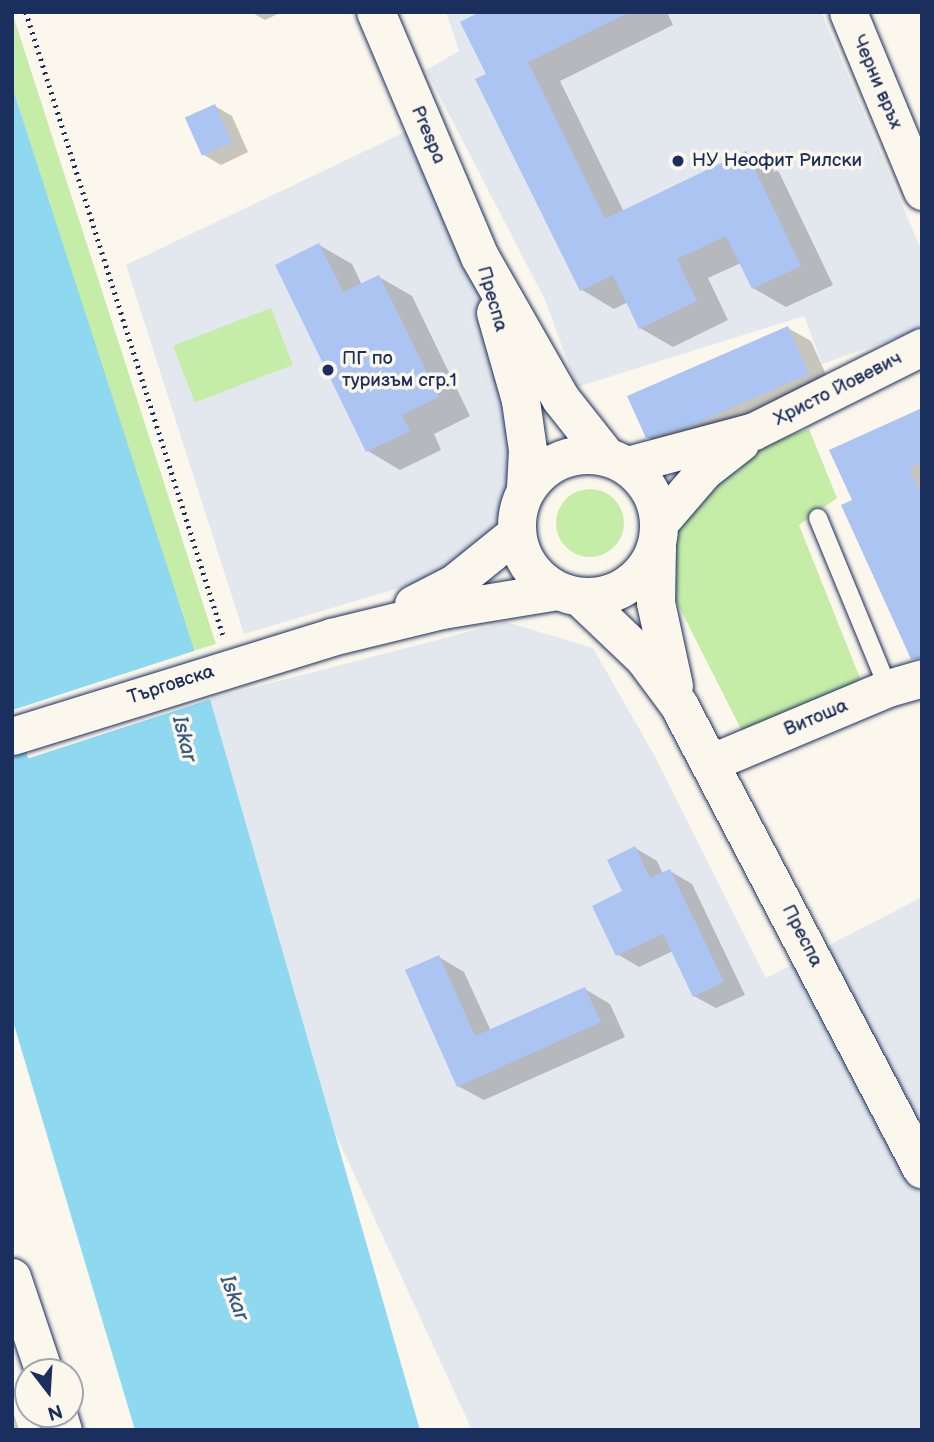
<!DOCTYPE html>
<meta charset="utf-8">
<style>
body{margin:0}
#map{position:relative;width:934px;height:1442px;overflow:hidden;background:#fbf7ec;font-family:"Balsamiq Sans",sans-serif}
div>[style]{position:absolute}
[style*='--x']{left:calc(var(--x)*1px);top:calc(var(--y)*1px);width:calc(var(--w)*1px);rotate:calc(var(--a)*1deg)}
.built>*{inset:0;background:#e3e8ee}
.green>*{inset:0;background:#c5eda8;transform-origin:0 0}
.round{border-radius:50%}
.water>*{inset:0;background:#8ed9ef}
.pier>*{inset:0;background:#fbf7ec;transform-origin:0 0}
.shadow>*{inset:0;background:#0003}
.building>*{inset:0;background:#acc4f2;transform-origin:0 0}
.path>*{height:4.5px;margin-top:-2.25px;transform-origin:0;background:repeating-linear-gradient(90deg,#1b2f5e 0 2px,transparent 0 7px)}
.roads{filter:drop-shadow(0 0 2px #1b2f5e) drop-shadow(0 0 2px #1b2f5e)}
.lane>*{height:18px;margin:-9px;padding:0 9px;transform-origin:9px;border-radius:9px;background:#fbf7ec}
.street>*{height:37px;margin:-18.5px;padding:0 18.5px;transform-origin:18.5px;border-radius:18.5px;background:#fbf7ec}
.secondary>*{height:38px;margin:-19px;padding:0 19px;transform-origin:19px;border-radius:19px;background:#fbf7ec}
.secondary>.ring{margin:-19px;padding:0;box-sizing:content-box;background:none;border:38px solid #fbf7ec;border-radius:50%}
.dots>*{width:19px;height:19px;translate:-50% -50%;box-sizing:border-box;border:4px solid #fbf7ec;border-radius:50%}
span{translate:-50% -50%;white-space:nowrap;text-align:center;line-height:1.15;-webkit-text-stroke:7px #fbf7ec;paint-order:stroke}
.street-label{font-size:19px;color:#1b2f5e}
.poi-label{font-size:19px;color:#1b2f5e}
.left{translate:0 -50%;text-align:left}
.water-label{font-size:21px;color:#385a82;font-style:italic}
.frame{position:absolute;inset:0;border:14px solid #1b2f5e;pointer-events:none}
.north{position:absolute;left:14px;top:1358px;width:70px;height:70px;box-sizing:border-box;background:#fbf7ec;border:2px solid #a1a7b3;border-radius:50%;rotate:163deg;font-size:19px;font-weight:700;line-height:28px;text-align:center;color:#1b2f5e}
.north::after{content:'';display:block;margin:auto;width:24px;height:32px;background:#1b2f5e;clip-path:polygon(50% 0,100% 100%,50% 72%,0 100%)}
</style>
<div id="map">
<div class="built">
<div style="clip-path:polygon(446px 12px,821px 12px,922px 252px,922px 329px,822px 364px,804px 316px,577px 387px,545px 300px,426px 70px,459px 51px)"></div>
<div style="clip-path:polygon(407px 131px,488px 306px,483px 337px,512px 403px,512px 489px,492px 530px,459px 562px,413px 584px,244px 634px,126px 265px)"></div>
<div style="clip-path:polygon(506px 622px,593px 648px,653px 753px,766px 978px,922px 897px,922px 1430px,472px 1430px,330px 1122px,210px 699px)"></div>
</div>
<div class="green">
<div style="clip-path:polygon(12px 12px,216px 644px,193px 651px,12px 86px)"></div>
<div style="left:271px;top:308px;width:61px;height:105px;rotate:69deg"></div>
<div style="clip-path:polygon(809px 429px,837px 498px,799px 525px,860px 678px,851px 694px,744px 735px,665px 579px,681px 498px,740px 470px,746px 450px)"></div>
<div class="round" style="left:556px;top:489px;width:68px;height:68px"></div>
</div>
<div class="water">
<div style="clip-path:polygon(12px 86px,210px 699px,420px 1430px,135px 1430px,12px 1018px)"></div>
</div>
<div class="pier">
<div style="left:197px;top:650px;width:51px;height:194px;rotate:72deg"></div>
</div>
<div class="shadow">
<div style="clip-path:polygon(251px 12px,282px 12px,265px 20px)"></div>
<div style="clip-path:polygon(484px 12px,667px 12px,673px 25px,560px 81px,624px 212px,746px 153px,779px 172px,833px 285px,786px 307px,753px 288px,741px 263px,708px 278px,728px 320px,673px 347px,640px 328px,628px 302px,614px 309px,582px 290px,488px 75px)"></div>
<div style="clip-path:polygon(215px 106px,232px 116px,248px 152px,221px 165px,204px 155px)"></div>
<div style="clip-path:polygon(319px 245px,352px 264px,362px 285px,379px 277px,412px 296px,470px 416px,434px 434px,441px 450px,400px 470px,368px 451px)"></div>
<div style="clip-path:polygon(788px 328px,811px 341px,832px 388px,671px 451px,647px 437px)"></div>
<div style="clip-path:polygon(922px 410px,922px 654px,854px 501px)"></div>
<div style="clip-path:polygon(635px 848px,657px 861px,663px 874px,670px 871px,692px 884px,745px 995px,716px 1008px,694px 996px,673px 951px,639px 967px,617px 954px)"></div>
<div style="clip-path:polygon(439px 957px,464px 972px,491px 1031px,585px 989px,610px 1004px,625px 1037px,484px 1100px,458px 1086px)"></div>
<div style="clip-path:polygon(12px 1408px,19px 1430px,12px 1430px)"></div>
</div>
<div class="building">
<div style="clip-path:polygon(480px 12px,630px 12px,528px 62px,605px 219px,746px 151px,801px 266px,752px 289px,726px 236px,677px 259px,697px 301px,639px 329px,613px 275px,580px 291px,475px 79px,486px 74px,460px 22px)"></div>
<div style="left:215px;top:104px;width:42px;height:33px;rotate:66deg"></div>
<div style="clip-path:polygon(319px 243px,343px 292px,379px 275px,439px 397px,402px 415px,410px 431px,366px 452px,275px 265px)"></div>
<div style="clip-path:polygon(788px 326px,809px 374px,690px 426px,646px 438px,627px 396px)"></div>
<div style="clip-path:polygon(922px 408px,922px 462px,909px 468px,922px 496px,922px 658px,911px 659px,841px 505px,852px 500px,829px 450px)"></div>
<div style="clip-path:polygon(635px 846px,650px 878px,670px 869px,724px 982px,693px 997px,663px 934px,616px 956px,592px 906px,622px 891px,607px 860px)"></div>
<div style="clip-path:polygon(439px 955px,475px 1036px,585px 987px,601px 1022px,457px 1087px,405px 970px)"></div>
</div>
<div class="path">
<div style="--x:26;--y:12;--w:653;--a:72.45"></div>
</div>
<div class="roads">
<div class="lane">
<div style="--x:818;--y:518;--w:184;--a:67.6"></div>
</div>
<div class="street">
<div style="--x:848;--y:12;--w:194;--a:67.5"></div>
<div style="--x:627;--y:465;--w:131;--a:-15"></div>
<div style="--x:754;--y:431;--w:188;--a:-26.6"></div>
<div style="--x:661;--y:521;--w:66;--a:-49.3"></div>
<div style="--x:704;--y:471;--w:46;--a:-37.9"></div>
<div style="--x:413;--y:604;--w:46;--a:-27.1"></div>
<div style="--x:454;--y:583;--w:80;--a:-38.9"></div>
<div style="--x:12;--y:736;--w:334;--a:-17.2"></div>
<div style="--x:331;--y:637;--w:114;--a:-13.7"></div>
<div style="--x:442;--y:610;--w:117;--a:-9.4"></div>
<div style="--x:712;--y:762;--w:191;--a:-22.8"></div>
<div style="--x:888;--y:688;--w:35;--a:-16"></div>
<div style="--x:12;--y:1277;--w:100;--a:71.4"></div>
<div style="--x:58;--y:1414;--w:17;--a:73"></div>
</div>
<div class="secondary">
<div style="--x:376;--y:12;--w:266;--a:67"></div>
<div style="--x:480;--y:257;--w:163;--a:60.3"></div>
<div style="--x:561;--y:399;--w:73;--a:51.7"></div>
<div style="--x:496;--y:313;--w:91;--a:74.1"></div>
<div style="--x:521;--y:401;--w:49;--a:81.9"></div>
<div style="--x:528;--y:450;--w:39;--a:93"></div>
<div class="ring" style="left:517px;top:455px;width:104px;height:104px"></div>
<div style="--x:657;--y:547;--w:56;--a:91"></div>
<div style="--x:656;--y:603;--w:85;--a:77.8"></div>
<div style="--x:581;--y:598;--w:87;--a:43.6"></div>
<div style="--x:644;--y:658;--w:59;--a:53.3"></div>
<div style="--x:679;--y:705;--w:524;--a:62.36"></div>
</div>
</div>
<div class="dots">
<div style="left:678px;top:161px;background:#1b2f5e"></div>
<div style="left:328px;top:370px;background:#1b2f5e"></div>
</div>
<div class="street-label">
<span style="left:877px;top:82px;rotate:67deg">Черни връх</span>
<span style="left:428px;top:135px;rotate:67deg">Prespa</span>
<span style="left:492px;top:299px;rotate:74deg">Преспа</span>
<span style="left:838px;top:389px;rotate:-27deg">Христо Йовевич</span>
<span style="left:171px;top:685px;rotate:-18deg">Търговска</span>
<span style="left:816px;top:718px;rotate:-23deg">Витоша</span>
<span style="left:802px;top:936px;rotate:63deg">Преспа</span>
</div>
<div class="poi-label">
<span class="left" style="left:692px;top:161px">НУ Неофит Рилски</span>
<span class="left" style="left:342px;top:370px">ПГ по<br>туризъм сгр.1</span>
</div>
<div class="water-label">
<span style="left:184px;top:739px;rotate:76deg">Iskar</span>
<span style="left:234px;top:1298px;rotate:69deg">Iskar</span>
</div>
<div class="frame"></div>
<div class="north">N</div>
</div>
